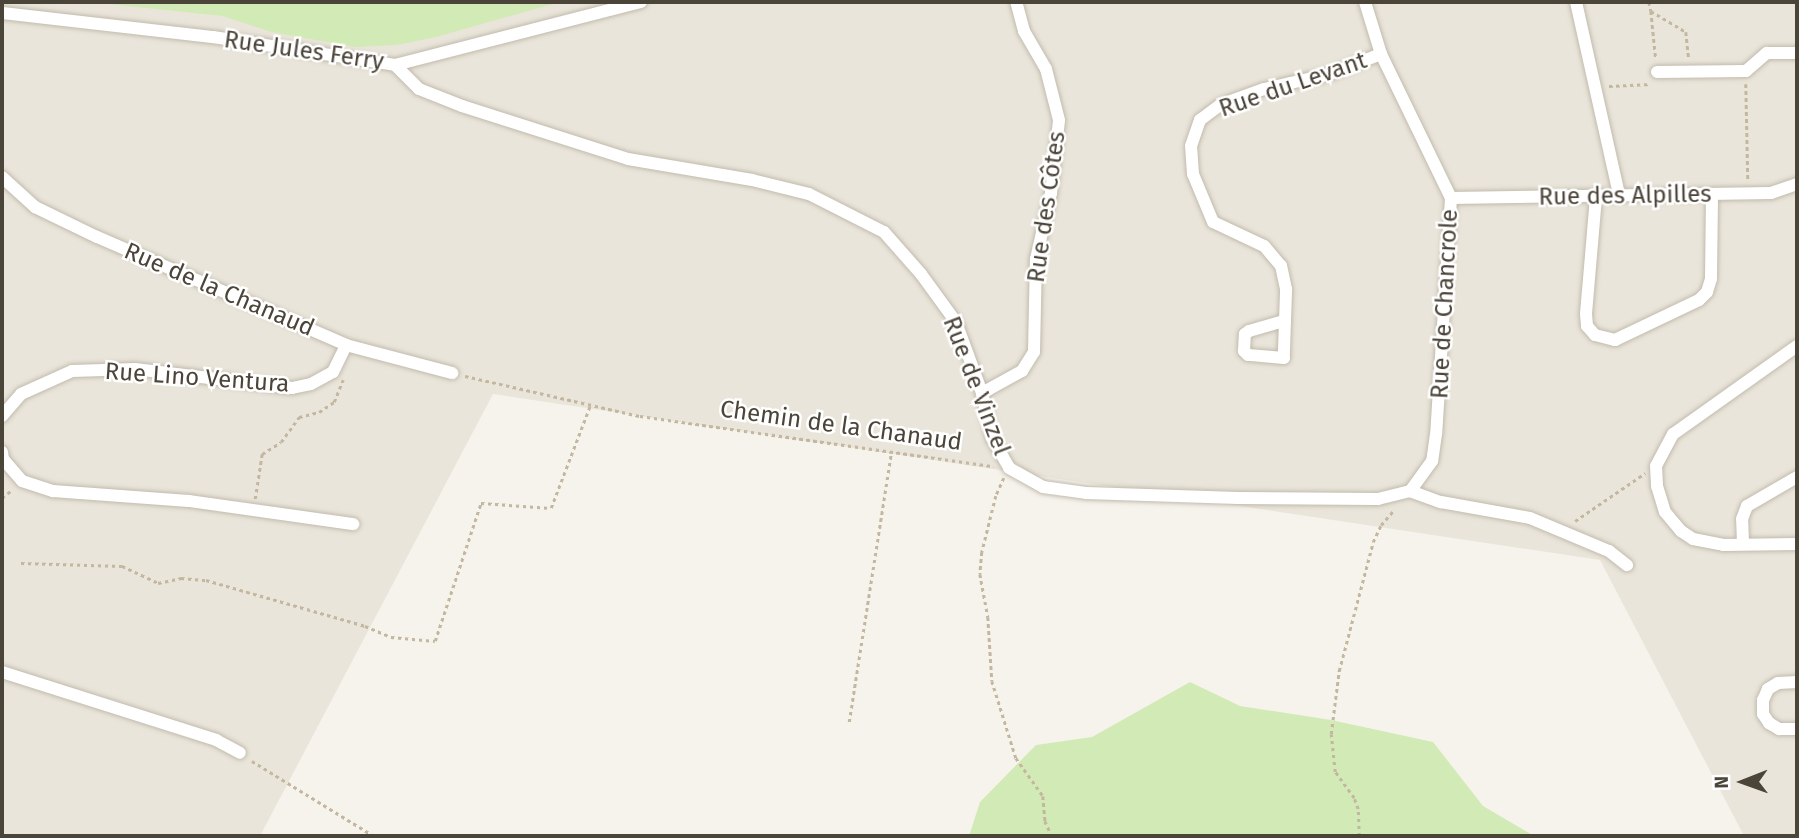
<!DOCTYPE html>
<meta charset="utf-8">
<style>
body{margin:0}
#map{position:relative;width:1799px;height:838px;overflow:hidden;background:#f6f3ec;font-family:"Fira Sans",sans-serif}
div>[style]{position:absolute}
[style*='--x']{left:calc(var(--x)*1px);top:calc(var(--y)*1px);width:calc(var(--w)*1px);rotate:calc(var(--a)*1deg)}
.residential>*{inset:0;background:#eae5da}
.green>*{inset:0;background:#d2eab5}
.path>*{height:2.5px;margin-top:-1.25px;transform-origin:0;background:repeating-linear-gradient(90deg,#c4b79f 0 3.5px,transparent 0 7px)}
.roads{filter:drop-shadow(0 0 2px #c2bbae) drop-shadow(0 0 2px #c2bbae)}
.street>*{height:12px;margin:-6px;padding:0 6px;transform-origin:6px;border-radius:6px;background:#fff}
span{translate:-50% -50%;white-space:nowrap;text-align:center;line-height:1.15;-webkit-text-stroke:5px #fff;paint-order:stroke}
.street-label{font-size:24px;color:#4b4439}
.frame{position:absolute;inset:0;border:4px solid #4b4439;pointer-events:none}
.north{position:absolute;left:1708px;top:747px;width:70px;height:70px;-webkit-text-stroke:5px #fff;paint-order:stroke;rotate:269deg;font-size:19px;font-weight:700;line-height:28px;text-align:center;color:#4b4439}
.north::after{content:'';display:block;margin:auto;width:24px;height:32px;background:#4b4439;clip-path:polygon(50% 0,100% 100%,50% 72%,0 100%)}
</style>
<div id="map">
<div class="residential">
<div style="clip-path:polygon(2px 2px,1797px 2px,1797px 836px,1744px 836px,1600px 560px,493px 394px,260px 836px,2px 836px)"></div>
</div>
<div class="green">
<div style="clip-path:polygon(89px 2px,560px 2px,436px 37px,397px 45px,356px 47px,271px 32px,223px 16px)"></div>
<div style="clip-path:polygon(1190px 682px,1240px 706px,1331px 720px,1433px 742px,1483px 806px,1534px 836px,969px 836px,980px 802px,1036px 745px,1092px 737px)"></div>
</div>
<div class="path">
<div style="--x:1649;--y:2;--w:9;--a:77"></div>
<div style="--x:1651;--y:11;--w:41;--a:31"></div>
<div style="--x:1686;--y:32;--w:27;--a:84"></div>
<div style="--x:1651;--y:11;--w:49;--a:84.2"></div>
<div style="--x:1746;--y:84;--w:95;--a:88.8"></div>
<div style="--x:1609;--y:86;--w:42;--a:-2.7"></div>
<div style="--x:465;--y:376;--w:180;--a:12.9"></div>
<div style="--x:640;--y:416;--w:357;--a:8.1"></div>
<div style="--x:1004;--y:478;--w:20;--a:114"></div>
<div style="--x:996;--y:496;--w:58;--a:104"></div>
<div style="--x:982;--y:552;--w:22;--a:95"></div>
<div style="--x:980;--y:574;--w:44;--a:79.5"></div>
<div style="--x:988;--y:617;--w:64;--a:86.4"></div>
<div style="--x:992;--y:681;--w:81;--a:72.7"></div>
<div style="--x:1016;--y:758;--w:47;--a:54.6"></div>
<div style="--x:1043;--y:796;--w:25;--a:85"></div>
<div style="--x:1045;--y:821;--w:17;--a:65"></div>
<div style="--x:2;--y:498;--w:14;--a:-39"></div>
<div style="--x:255;--y:499;--w:46;--a:-81.2"></div>
<div style="--x:262;--y:454;--w:22;--a:-32"></div>
<div style="--x:281;--y:442;--w:31;--a:-54"></div>
<div style="--x:299;--y:417;--w:21;--a:-14"></div>
<div style="--x:319;--y:412;--w:18;--a:-34"></div>
<div style="--x:334;--y:402;--w:24;--a:-68"></div>
<div style="--x:1575;--y:521;--w:85;--a:-34.4"></div>
<div style="--x:21;--y:563;--w:101;--a:1.7"></div>
<div style="--x:122;--y:566;--w:40;--a:25"></div>
<div style="--x:158;--y:583;--w:24;--a:-12"></div>
<div style="--x:181;--y:578;--w:25;--a:5"></div>
<div style="--x:206;--y:580;--w:166;--a:16.1"></div>
<div style="--x:365;--y:626;--w:28;--a:23"></div>
<div style="--x:391;--y:637;--w:44;--a:5.2"></div>
<div style="--x:435;--y:641;--w:145;--a:-71.6"></div>
<div style="--x:481;--y:503;--w:70;--a:4.1"></div>
<div style="--x:551;--y:508;--w:112;--a:-69.1"></div>
<div style="--x:849;--y:722;--w:272;--a:-81.1"></div>
<div style="--x:252;--y:761;--w:143;--a:31.6"></div>
<div style="--x:1359;--y:836;--w:27;--a:-92"></div>
<div style="--x:1358;--y:809;--w:12;--a:-110"></div>
<div style="--x:1354;--y:798;--w:32;--a:-126"></div>
<div style="--x:1335;--y:772;--w:38;--a:-96"></div>
<div style="--x:1331;--y:734;--w:64;--a:-82.8"></div>
<div style="--x:1339;--y:671;--w:133;--a:-75.2"></div>
<div style="--x:1373;--y:542;--w:19;--a:-65"></div>
<div style="--x:1381;--y:525;--w:21;--a:-49"></div>
</div>
<div class="roads">
<div class="street">
<div style="--x:1365;--y:2;--w:54;--a:72.9"></div>
<div style="--x:1381;--y:54;--w:160;--a:64.1"></div>
<div style="--x:1451;--y:198;--w:236;--a:93.6"></div>
<div style="--x:1436;--y:434;--w:27;--a:98"></div>
<div style="--x:1432;--y:461;--w:37;--a:126"></div>
<div style="--x:1576;--y:2;--w:197;--a:77.4"></div>
<div style="--x:2;--y:13;--w:212;--a:6.5"></div>
<div style="--x:213;--y:37;--w:184;--a:8.7"></div>
<div style="--x:395;--y:65;--w:254;--a:-14.4"></div>
<div style="--x:395;--y:65;--w:34;--a:45"></div>
<div style="--x:419;--y:89;--w:46;--a:21.6"></div>
<div style="--x:462;--y:106;--w:174;--a:17.7"></div>
<div style="--x:628;--y:159;--w:126;--a:9.6"></div>
<div style="--x:752;--y:180;--w:59;--a:13.8"></div>
<div style="--x:809;--y:194;--w:84;--a:26.9"></div>
<div style="--x:884;--y:232;--w:56;--a:48.6"></div>
<div style="--x:921;--y:274;--w:59;--a:53.9"></div>
<div style="--x:956;--y:322;--w:76;--a:69.9"></div>
<div style="--x:982;--y:393;--w:46;--a:77.5"></div>
<div style="--x:992;--y:438;--w:34;--a:60"></div>
<div style="--x:1009;--y:468;--w:39;--a:29"></div>
<div style="--x:1043;--y:487;--w:43;--a:7.9"></div>
<div style="--x:1086;--y:493;--w:152;--a:1.9"></div>
<div style="--x:1238;--y:498;--w:140;--a:0.4"></div>
<div style="--x:1378;--y:499;--w:33;--a:-14"></div>
<div style="--x:1657;--y:72;--w:89;--a:-0.6"></div>
<div style="--x:1746;--y:71;--w:28;--a:-41"></div>
<div style="--x:1767;--y:53;--w:30;--a:0"></div>
<div style="--x:2;--y:177;--w:45;--a:42.3"></div>
<div style="--x:35;--y:207;--w:69;--a:25.8"></div>
<div style="--x:97;--y:237;--w:271;--a:23.4"></div>
<div style="--x:346;--y:345;--w:110;--a:14.8"></div>
<div style="--x:1596;--y:197;--w:117;--a:94.9"></div>
<div style="--x:1586;--y:314;--w:12;--a:85"></div>
<div style="--x:1587;--y:326;--w:12;--a:48"></div>
<div style="--x:1595;--y:335;--w:21;--a:14"></div>
<div style="--x:1615;--y:340;--w:93;--a:-25.5"></div>
<div style="--x:1699;--y:300;--w:11;--a:-45"></div>
<div style="--x:1707;--y:292;--w:14;--a:-73"></div>
<div style="--x:1711;--y:279;--w:85;--a:-89.3"></div>
<div style="--x:1451;--y:198;--w:320;--a:-0.9"></div>
<div style="--x:1771;--y:193;--w:28;--a:-19"></div>
<div style="--x:1285;--y:321;--w:37;--a:92"></div>
<div style="--x:1284;--y:358;--w:36;--a:-175"></div>
<div style="--x:1248;--y:355;--w:6;--a:-135"></div>
<div style="--x:1244;--y:351;--w:17;--a:-87"></div>
<div style="--x:1245;--y:334;--w:5;--a:-37"></div>
<div style="--x:1249;--y:331;--w:37;--a:-16"></div>
<div style="--x:1285;--y:321;--w:32;--a:-88"></div>
<div style="--x:1286;--y:289;--w:24;--a:-102"></div>
<div style="--x:1281;--y:266;--w:26;--a:-130"></div>
<div style="--x:1264;--y:246;--w:56;--a:-154.8"></div>
<div style="--x:1213;--y:222;--w:52;--a:-112.6"></div>
<div style="--x:1193;--y:174;--w:28;--a:-94"></div>
<div style="--x:1191;--y:146;--w:28;--a:-71"></div>
<div style="--x:1200;--y:120;--w:25;--a:-37"></div>
<div style="--x:1220;--y:105;--w:47;--a:-20"></div>
<div style="--x:1264;--y:89;--w:68;--a:-12.8"></div>
<div style="--x:1330;--y:74;--w:55;--a:-21.4"></div>
<div style="--x:1797;--y:346;--w:152;--a:144.6"></div>
<div style="--x:1673;--y:434;--w:36;--a:118"></div>
<div style="--x:1656;--y:466;--w:20;--a:87"></div>
<div style="--x:1657;--y:486;--w:27;--a:73"></div>
<div style="--x:1665;--y:512;--w:25;--a:50"></div>
<div style="--x:1681;--y:531;--w:14;--a:34"></div>
<div style="--x:1693;--y:539;--w:31;--a:11"></div>
<div style="--x:1723;--y:545;--w:74;--a:-0.8"></div>
<div style="--x:982;--y:393;--w:46;--a:-28.8"></div>
<div style="--x:1022;--y:371;--w:22;--a:-58"></div>
<div style="--x:1034;--y:352;--w:93;--a:-88.8"></div>
<div style="--x:1036;--y:259;--w:68;--a:-77.2"></div>
<div style="--x:1051;--y:193;--w:73;--a:-83.7"></div>
<div style="--x:1059;--y:120;--w:53;--a:-104.3"></div>
<div style="--x:1046;--y:69;--w:44;--a:-120.1"></div>
<div style="--x:1024;--y:31;--w:30;--a:-105"></div>
<div style="--x:2;--y:416;--w:29;--a:-49"></div>
<div style="--x:21;--y:394;--w:56;--a:-24.3"></div>
<div style="--x:72;--y:371;--w:63;--a:-1.8"></div>
<div style="--x:135;--y:369;--w:158;--a:6.9"></div>
<div style="--x:292;--y:388;--w:19;--a:-12"></div>
<div style="--x:311;--y:384;--w:25;--a:-29"></div>
<div style="--x:333;--y:372;--w:30;--a:-64"></div>
<div style="--x:2;--y:452;--w:7;--a:82"></div>
<div style="--x:3;--y:459;--w:29;--a:49"></div>
<div style="--x:22;--y:481;--w:33;--a:18"></div>
<div style="--x:53;--y:491;--w:136;--a:4.2"></div>
<div style="--x:189;--y:501;--w:166;--a:8"></div>
<div style="--x:1410;--y:491;--w:33;--a:20"></div>
<div style="--x:1441;--y:502;--w:90;--a:10.2"></div>
<div style="--x:1530;--y:518;--w:86;--a:22.7"></div>
<div style="--x:1609;--y:551;--w:23;--a:38"></div>
<div style="--x:1743;--y:544;--w:25;--a:-92"></div>
<div style="--x:1742;--y:519;--w:14;--a:-69"></div>
<div style="--x:1747;--y:506;--w:58;--a:-30.1"></div>
<div style="--x:2;--y:672;--w:225;--a:17.6"></div>
<div style="--x:216;--y:740;--w:27;--a:28"></div>
<div style="--x:1797;--y:682;--w:19;--a:177"></div>
<div style="--x:1778;--y:683;--w:12;--a:149"></div>
<div style="--x:1768;--y:689;--w:12;--a:114"></div>
<div style="--x:1763;--y:700;--w:14;--a:90"></div>
<div style="--x:1763;--y:714;--w:11;--a:56"></div>
<div style="--x:1769;--y:723;--w:12;--a:31"></div>
<div style="--x:1779;--y:729;--w:18;--a:0"></div>
</div>
</div>
<div class="street-label">
<span style="left:304px;top:51px;rotate:8deg">Rue Jules Ferry</span>
<span style="left:1293px;top:85px;rotate:-19deg">Rue du Levant</span>
<span style="left:1625px;top:196px;rotate:-1deg">Rue des Alpilles</span>
<span style="left:1047px;top:207px;rotate:-82deg">Rue des Côtes</span>
<span style="left:219px;top:290px;rotate:23deg">Rue de la Chanaud</span>
<span style="left:1445px;top:304px;rotate:-87deg">Rue de Chancrole</span>
<span style="left:197px;top:378px;rotate:4deg">Rue Lino Ventura</span>
<span style="left:976px;top:386px;rotate:69deg">Rue de Vinzel</span>
<span style="left:841px;top:426px;rotate:8deg">Chemin de la Chanaud</span>
</div>
<div class="frame"></div>
<div class="north">N</div>
</div>
